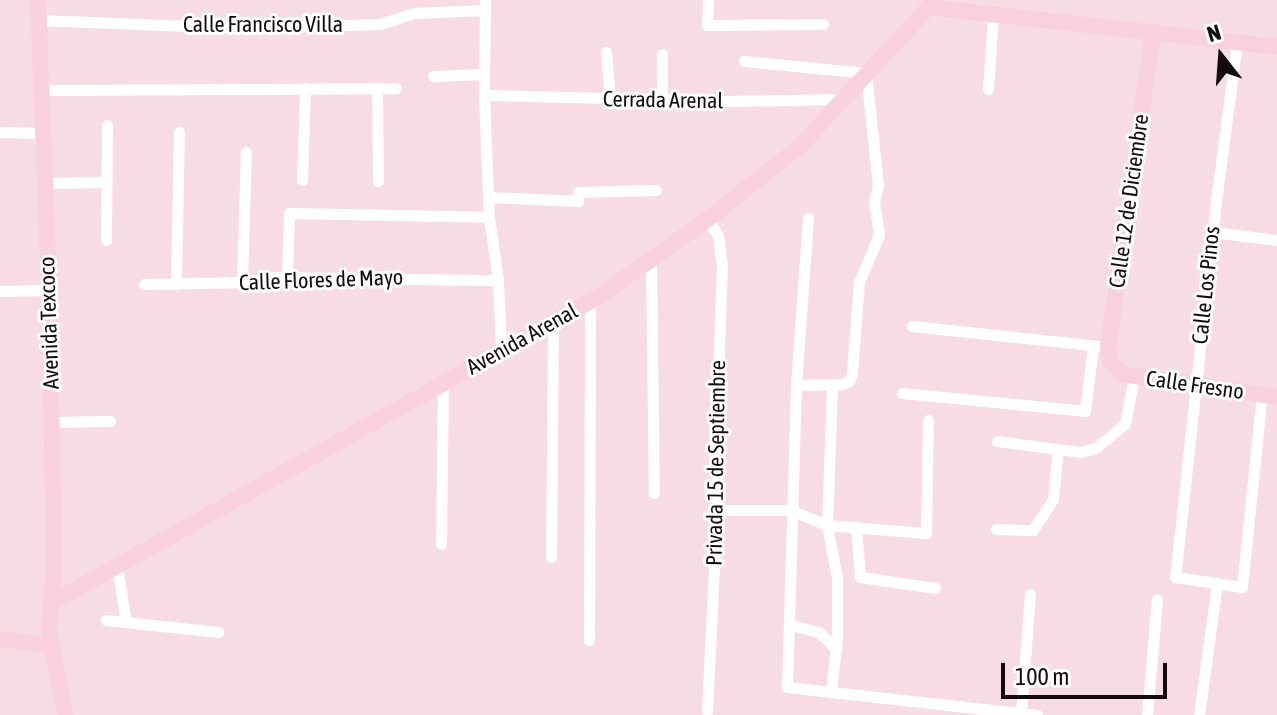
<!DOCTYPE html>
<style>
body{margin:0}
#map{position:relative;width:1277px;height:715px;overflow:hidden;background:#f7dde3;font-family:"Asap Condensed",sans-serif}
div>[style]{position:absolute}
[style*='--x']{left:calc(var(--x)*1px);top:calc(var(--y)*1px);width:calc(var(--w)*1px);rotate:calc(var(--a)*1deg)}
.street>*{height:11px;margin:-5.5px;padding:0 5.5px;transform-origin:5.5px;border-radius:5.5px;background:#fff}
.secondary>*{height:16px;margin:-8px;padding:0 8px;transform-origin:8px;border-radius:8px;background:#f9d0de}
span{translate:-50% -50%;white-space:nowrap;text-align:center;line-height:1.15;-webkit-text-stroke:6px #fff;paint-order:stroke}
.street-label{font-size:22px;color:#130b0d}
.north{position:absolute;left:1181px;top:16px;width:80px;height:80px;-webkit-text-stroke:6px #fff;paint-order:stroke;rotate:343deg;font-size:22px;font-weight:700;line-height:32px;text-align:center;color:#130b0d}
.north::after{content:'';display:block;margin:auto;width:28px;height:36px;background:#130b0d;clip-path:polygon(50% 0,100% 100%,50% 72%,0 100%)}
.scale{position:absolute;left:1001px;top:663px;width:166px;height:36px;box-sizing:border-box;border:4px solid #130b0d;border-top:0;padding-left:10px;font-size:24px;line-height:28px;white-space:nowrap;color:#130b0d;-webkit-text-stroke:6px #fff;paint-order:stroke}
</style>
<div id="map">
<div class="street">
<div style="--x:485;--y:0;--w:95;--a:90.6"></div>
<div style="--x:484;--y:95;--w:122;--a:87.7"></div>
<div style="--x:489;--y:217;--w:64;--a:81.9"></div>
<div style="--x:498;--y:280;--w:70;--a:87.5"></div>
<div style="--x:708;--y:0;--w:25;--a:92"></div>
<div style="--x:707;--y:25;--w:116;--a:-0.5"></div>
<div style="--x:39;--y:20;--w:199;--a:2.3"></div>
<div style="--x:238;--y:28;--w:142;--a:-1.6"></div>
<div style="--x:380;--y:24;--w:36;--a:-18"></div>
<div style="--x:414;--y:13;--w:71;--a:-2.4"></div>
<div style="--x:1237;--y:42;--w:169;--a:97.5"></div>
<div style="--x:1215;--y:210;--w:369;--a:96.2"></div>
<div style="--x:1175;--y:577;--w:68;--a:8.5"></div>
<div style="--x:1242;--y:587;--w:193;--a:-84.1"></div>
<div style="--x:606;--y:52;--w:46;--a:85"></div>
<div style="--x:744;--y:61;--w:123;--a:5.6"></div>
<div style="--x:866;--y:73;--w:113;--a:83.9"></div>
<div style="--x:878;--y:185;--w:17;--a:103"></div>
<div style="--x:874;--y:202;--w:33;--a:81"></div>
<div style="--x:879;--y:235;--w:51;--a:113.1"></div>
<div style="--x:859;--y:282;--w:92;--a:94.4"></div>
<div style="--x:852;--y:374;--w:8;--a:113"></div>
<div style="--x:849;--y:381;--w:7;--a:153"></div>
<div style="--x:843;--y:384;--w:47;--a:178.8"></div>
<div style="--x:433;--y:76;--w:51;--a:-2.2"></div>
<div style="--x:377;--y:88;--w:93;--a:89.4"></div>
<div style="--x:988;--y:89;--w:74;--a:-86.1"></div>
<div style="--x:43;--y:90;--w:353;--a:-0.3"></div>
<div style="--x:484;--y:95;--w:243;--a:1.4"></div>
<div style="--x:727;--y:101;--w:115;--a:-1"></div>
<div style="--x:662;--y:99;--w:45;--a:-90"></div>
<div style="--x:0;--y:132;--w:45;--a:1.3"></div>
<div style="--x:302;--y:180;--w:92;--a:-88.1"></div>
<div style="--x:46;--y:183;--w:60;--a:-1"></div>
<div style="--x:489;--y:197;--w:89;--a:2.6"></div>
<div style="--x:578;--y:201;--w:9;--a:-90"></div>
<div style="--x:578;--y:192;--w:78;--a:-1.5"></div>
<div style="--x:808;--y:218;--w:167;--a:94.1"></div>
<div style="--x:796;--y:385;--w:302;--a:91.7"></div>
<div style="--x:787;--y:687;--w:252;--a:6.4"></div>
<div style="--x:1212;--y:232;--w:65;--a:7"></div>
<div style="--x:106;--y:240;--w:115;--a:-89.5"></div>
<div style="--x:651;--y:259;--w:234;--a:89.3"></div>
<div style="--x:287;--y:277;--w:64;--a:-88.2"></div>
<div style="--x:289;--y:213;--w:200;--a:1.1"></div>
<div style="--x:242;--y:283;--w:131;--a:-88.3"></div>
<div style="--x:144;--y:284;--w:112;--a:-1"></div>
<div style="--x:256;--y:282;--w:18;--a:-16"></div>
<div style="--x:273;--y:277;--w:225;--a:0.8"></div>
<div style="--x:176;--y:284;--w:152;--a:-88.9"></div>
<div style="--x:0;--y:291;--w:48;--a:-1.2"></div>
<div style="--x:912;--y:326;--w:187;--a:6.1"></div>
<div style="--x:902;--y:393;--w:184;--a:5.6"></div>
<div style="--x:1085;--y:411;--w:65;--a:-83"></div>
<div style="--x:51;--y:422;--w:59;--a:-1"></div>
<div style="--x:997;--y:441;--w:85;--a:7.5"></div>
<div style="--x:1081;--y:452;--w:16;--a:-15"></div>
<div style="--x:1096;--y:448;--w:38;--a:-40"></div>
<div style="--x:1125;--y:424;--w:48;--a:-79.2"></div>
<div style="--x:717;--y:510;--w:74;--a:0"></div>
<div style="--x:791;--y:510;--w:39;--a:23"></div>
<div style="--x:827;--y:525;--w:99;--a:4.6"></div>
<div style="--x:926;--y:533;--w:113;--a:-89"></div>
<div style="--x:856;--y:527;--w:50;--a:85.4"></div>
<div style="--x:860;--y:577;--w:76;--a:8.3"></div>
<div style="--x:996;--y:529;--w:37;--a:2"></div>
<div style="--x:1033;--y:530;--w:37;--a:-57"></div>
<div style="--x:1053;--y:499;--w:50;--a:-84.3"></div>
<div style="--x:441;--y:544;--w:160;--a:-89.3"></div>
<div style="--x:551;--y:557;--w:235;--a:-89.5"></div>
<div style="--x:117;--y:566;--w:57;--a:80.9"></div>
<div style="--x:106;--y:620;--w:113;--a:6.1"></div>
<div style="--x:789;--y:624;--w:32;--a:16"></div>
<div style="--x:820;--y:633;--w:23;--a:45"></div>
<div style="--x:589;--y:640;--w:339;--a:-89.8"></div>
<div style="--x:831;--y:692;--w:55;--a:-83.8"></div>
<div style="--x:837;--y:637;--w:59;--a:-90"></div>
<div style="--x:837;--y:578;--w:54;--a:-100.7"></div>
<div style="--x:827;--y:525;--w:139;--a:-87.9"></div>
<div style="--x:707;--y:711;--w:201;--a:-87.2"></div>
<div style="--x:717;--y:510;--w:75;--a:-90.8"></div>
<div style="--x:716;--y:435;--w:168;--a:-88"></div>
<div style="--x:722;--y:267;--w:31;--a:-97"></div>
<div style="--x:718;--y:236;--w:20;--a:-120"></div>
<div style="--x:1021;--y:713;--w:119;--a:-85.7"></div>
<div style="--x:1147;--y:715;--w:116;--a:-85.1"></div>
<div style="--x:1199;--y:715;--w:132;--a:-82.2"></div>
</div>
<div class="secondary">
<div style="--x:38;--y:0;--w:318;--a:87.8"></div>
<div style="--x:50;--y:318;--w:246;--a:89.1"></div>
<div style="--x:54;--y:564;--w:64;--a:94.5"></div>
<div style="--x:49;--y:628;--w:88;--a:79.6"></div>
<div style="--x:928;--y:7;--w:351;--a:6.5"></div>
<div style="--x:1153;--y:32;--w:318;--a:98.1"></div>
<div style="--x:1108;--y:347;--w:14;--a:82"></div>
<div style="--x:1110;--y:361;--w:18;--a:47"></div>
<div style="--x:1122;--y:374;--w:157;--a:8.4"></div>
<div style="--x:53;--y:602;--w:628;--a:-29.26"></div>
<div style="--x:601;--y:295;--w:131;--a:-35.4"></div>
<div style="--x:708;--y:219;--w:115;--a:-38.3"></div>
<div style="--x:798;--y:148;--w:202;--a:-47.2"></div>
<div style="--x:0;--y:639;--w:51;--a:7.8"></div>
</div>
<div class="street-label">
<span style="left:263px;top:25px">Calle Francisco Villa</span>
<span style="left:663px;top:100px;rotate:1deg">Cerrada Arenal</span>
<span style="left:1129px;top:201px;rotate:-82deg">Calle 12 de Diciembre</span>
<span style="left:321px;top:280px;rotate:-2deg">Calle Flores de Mayo</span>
<span style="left:1206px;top:285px;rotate:-84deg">Calle Los Pinos</span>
<span style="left:49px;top:323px;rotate:-92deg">Avenida Texcoco</span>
<span style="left:522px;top:339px;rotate:-29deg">Avenida Arenal</span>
<span style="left:1195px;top:385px;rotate:8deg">Calle Fresno</span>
<span style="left:716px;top:463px;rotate:-89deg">Privada 15 de Septiembre</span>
</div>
<div class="north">N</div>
<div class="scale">100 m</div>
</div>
